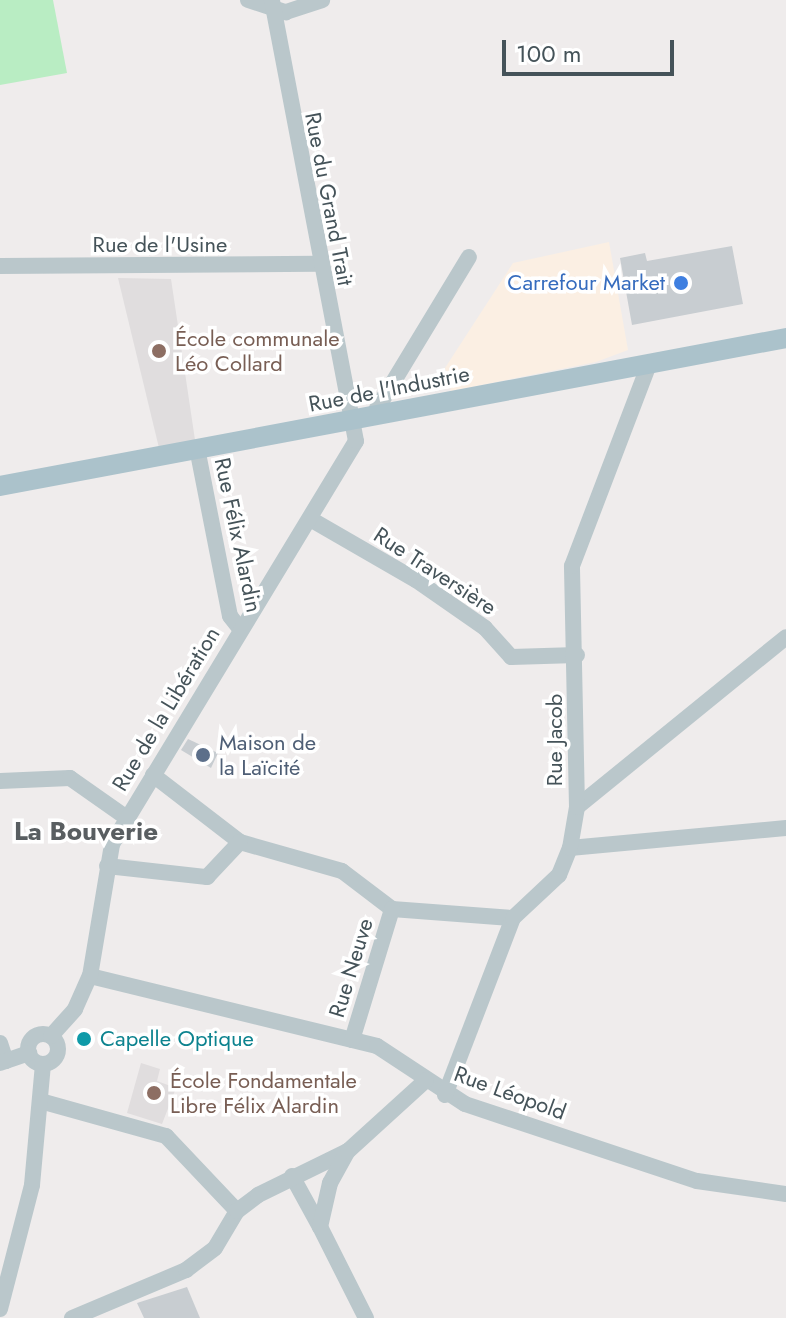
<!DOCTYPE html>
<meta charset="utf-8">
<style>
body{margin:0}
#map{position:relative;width:786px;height:1318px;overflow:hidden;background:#efecec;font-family:Jost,sans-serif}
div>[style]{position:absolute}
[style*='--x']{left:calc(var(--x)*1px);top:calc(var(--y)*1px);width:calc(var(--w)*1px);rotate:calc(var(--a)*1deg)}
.commercial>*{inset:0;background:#fbefe3}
.education>*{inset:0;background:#e0ddde}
.green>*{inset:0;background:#b9edc3}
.building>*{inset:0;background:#c8cdd1}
.minor>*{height:16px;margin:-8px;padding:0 8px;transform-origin:8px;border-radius:8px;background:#bac7cb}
.minor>.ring{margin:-8px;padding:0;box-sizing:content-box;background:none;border:16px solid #bac7cb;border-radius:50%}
.major>*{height:20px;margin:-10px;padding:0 10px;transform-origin:10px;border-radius:10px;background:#abc2cb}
.dots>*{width:22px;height:22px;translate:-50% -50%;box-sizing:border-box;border:4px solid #fff;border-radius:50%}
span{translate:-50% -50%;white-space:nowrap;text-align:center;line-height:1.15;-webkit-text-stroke:7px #fff;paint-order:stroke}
.street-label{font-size:22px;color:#455359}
.shop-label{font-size:22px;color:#366cbe}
.right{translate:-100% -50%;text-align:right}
.education-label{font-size:22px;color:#785e54}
.left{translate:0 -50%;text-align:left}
.service-label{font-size:22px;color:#4e5e75}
.culture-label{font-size:22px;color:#0d838f}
.quarter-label{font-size:26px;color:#595e61;font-weight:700}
.scale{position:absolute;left:502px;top:40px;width:172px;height:36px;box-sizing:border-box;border:4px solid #455359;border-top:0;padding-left:10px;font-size:24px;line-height:28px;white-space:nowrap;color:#455359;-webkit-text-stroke:6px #fff;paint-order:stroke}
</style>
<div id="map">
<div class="commercial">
<div style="clip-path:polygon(609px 242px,628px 350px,596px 362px,451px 391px,445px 368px,513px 263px)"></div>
</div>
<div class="education">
<div style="clip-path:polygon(118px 278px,171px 279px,195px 440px,159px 448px)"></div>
<div style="clip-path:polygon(141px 1063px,160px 1069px,157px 1081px,176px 1088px,162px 1124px,127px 1113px)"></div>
</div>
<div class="green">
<div style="clip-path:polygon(0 0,53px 0,67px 73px,0 85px)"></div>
</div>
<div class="building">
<div style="clip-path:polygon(732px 246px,743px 304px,632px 325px,620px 258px,645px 253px,647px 261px)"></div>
<div style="clip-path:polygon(188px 739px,218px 753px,211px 768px,181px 750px)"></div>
<div style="clip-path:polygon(187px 1287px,200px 1318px,144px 1318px,137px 1303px)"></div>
</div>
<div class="minor">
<div style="--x:248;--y:0;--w:40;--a:18"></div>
<div style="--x:286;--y:12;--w:38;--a:-18"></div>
<div style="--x:0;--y:266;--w:318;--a:-0.4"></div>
<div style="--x:372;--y:417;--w:187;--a:-58.8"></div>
<div style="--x:197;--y:448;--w:171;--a:78.9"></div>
<div style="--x:230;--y:616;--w:16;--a:52"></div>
<div style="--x:312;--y:520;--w:120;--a:30"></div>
<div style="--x:416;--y:580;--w:84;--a:34.8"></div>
<div style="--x:485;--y:628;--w:39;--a:48"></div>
<div style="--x:511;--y:657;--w:66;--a:-1.7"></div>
<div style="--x:153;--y:775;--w:110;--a:37.6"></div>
<div style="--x:240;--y:842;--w:106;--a:15.9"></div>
<div style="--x:342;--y:871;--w:63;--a:37.2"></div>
<div style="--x:392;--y:909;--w:121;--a:4.3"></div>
<div style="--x:0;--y:781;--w:70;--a:-2.5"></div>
<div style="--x:70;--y:778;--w:70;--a:35.1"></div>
<div style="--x:577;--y:807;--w:269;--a:-39.1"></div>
<div style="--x:570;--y:848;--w:217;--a:-5.3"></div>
<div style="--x:107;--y:866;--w:101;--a:6.3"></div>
<div style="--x:207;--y:877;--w:48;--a:-46.7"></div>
<div style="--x:90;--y:976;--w:295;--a:13.7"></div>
<div style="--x:377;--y:1046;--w:105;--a:33.4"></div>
<div style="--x:465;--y:1104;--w:244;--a:18.4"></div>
<div style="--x:697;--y:1181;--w:90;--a:8.3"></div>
<div class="ring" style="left:28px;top:1034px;width:14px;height:14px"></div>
<div style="--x:51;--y:1036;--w:36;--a:-48"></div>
<div style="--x:75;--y:1009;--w:36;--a:-66"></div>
<div style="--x:90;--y:976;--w:134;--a:-80.5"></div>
<div style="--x:112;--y:844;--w:471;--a:-58.8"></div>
<div style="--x:356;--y:441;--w:449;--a:-100.8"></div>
<div style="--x:352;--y:1040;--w:137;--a:-73"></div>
<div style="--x:0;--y:1043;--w:19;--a:72"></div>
<div style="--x:0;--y:1063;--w:31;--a:-19"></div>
<div style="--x:445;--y:1095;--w:190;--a:-69"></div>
<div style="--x:513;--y:918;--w:63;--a:-43.1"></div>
<div style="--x:559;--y:875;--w:29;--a:-68"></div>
<div style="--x:570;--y:848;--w:42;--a:-80.3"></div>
<div style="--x:577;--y:807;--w:241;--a:-91.2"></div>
<div style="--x:572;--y:566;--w:216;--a:-69.1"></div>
<div style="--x:44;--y:1102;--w:127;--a:15.6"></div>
<div style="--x:166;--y:1136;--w:103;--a:46.6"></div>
<div style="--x:292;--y:1176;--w:58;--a:61.2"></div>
<div style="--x:0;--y:1309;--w:128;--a:-75.5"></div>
<div style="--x:32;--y:1185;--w:121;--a:-84.8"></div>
<div style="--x:72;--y:1318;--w:124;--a:-22.8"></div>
<div style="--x:186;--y:1270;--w:36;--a:-37"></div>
<div style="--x:215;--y:1248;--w:43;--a:-59.3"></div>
<div style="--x:237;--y:1211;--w:26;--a:-37"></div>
<div style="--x:258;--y:1195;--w:100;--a:-26.1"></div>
<div style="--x:366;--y:1318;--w:102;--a:-116.8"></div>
<div style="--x:320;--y:1227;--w:45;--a:-77.2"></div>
<div style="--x:330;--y:1183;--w:37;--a:-61"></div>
<div style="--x:348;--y:1151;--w:105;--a:-42.3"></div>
</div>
<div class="major">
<div style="--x:0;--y:486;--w:800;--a:-10.66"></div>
</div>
<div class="dots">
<div style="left:681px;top:283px;background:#3f7fe0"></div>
<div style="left:159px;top:351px;background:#8d6e63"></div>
<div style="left:203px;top:755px;background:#5c6f8a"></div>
<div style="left:84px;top:1039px;background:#0f9aa8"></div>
<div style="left:154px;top:1093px;background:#8d6e63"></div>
</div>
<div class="street-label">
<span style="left:329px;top:199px;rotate:79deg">Rue du Grand Trait</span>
<span style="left:160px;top:245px">Rue de l'Usine</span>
<span style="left:389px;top:389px;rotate:-11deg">Rue de l'Industrie</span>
<span style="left:238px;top:535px;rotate:78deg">Rue Félix Alardin</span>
<span style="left:435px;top:571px;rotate:33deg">Rue Traversière</span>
<span style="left:166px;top:709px;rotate:-59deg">Rue de la Libération</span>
<span style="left:555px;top:740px;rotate:-90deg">Rue Jacob</span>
<span style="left:351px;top:968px;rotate:-73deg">Rue Neuve</span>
<span style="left:510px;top:1093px;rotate:20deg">Rue Léopold</span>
</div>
<div class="shop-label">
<span class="right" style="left:665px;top:283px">Carrefour Market</span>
</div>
<div class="education-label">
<span class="left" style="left:175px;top:351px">École communale<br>Léo Collard</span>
<span class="left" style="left:170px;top:1093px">École Fondamentale<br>Libre Félix Alardin</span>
</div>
<div class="service-label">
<span class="left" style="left:219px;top:755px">Maison de<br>la Laïcité</span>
</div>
<div class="culture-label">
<span class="left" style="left:100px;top:1039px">Capelle Optique</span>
</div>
<div class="quarter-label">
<span style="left:86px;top:832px">La Bouverie</span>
</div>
<div class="scale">100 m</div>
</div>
